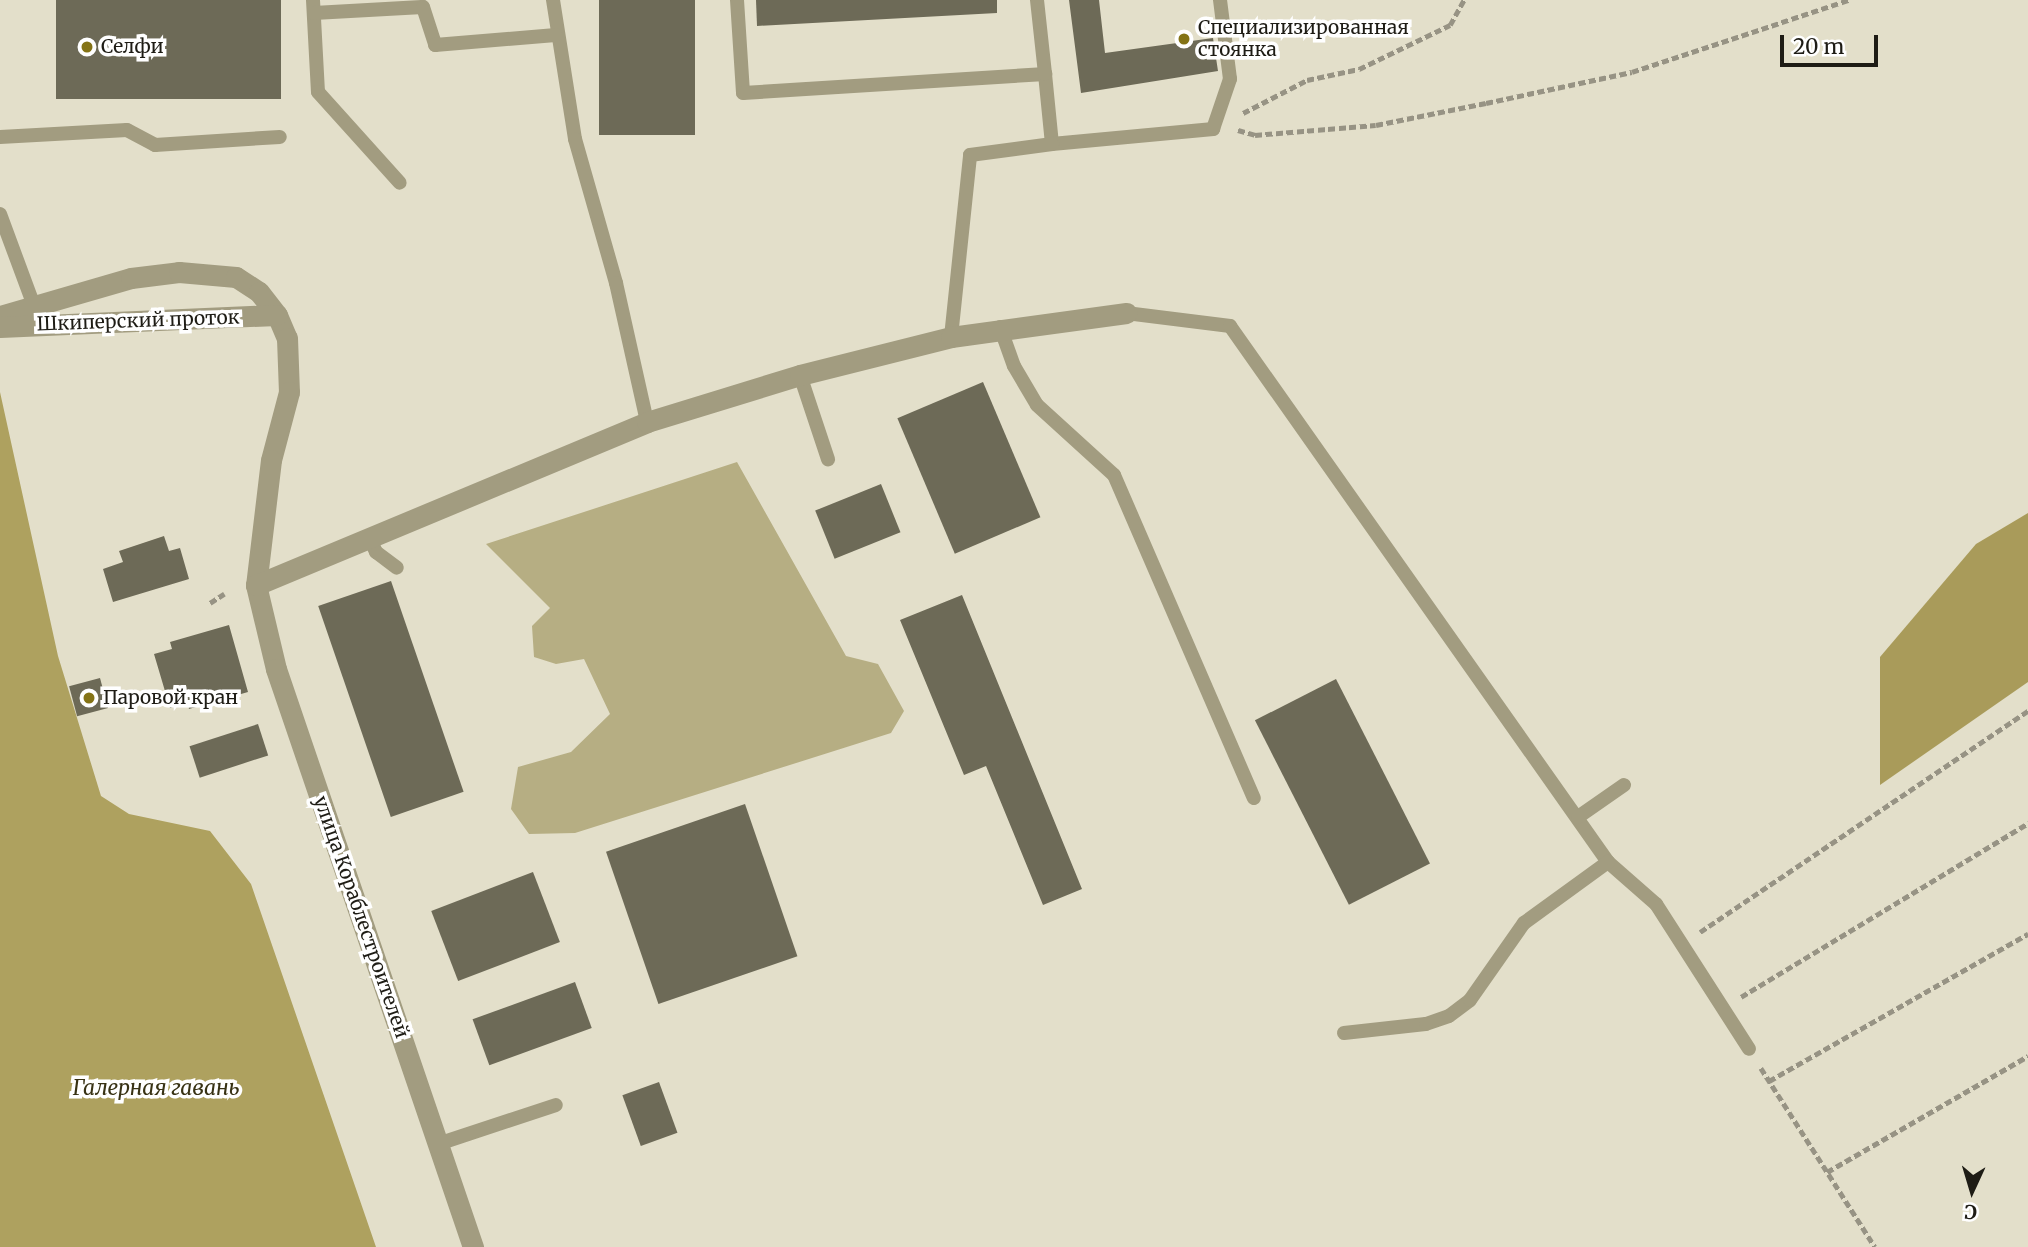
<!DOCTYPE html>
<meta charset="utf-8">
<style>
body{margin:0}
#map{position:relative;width:2028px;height:1247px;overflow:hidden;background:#e3dfca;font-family:Merriweather,serif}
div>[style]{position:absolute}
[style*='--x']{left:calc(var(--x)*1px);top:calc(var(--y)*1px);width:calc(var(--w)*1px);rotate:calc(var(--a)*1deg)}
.green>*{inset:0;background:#b6ae83}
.forest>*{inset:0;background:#a99b5a}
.water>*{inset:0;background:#aea15f}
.building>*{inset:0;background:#6d6a57;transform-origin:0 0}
.path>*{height:4.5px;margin-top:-2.25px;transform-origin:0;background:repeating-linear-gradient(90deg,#979384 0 7px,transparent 0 10.5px)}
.lane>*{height:14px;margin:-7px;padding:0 7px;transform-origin:7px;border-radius:7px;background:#a29c80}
.street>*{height:21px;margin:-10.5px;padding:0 10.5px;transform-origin:10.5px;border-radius:10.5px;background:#a29c80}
.dots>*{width:19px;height:19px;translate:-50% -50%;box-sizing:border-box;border:4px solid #fff;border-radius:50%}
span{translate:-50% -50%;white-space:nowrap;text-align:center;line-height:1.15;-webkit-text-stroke:7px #fff;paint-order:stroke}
.poi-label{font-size:19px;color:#1e1c15}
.left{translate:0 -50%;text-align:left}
.street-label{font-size:19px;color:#1e1c15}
.water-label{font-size:21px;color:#383214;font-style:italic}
.north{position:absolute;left:1937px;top:1156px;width:70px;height:70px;-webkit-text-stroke:5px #fff;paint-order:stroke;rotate:184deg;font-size:19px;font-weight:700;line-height:28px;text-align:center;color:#1e1c15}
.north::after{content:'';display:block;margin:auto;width:24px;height:32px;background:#1e1c15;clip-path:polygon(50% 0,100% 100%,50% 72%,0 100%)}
.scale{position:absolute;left:1780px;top:35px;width:98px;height:32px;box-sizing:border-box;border:4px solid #1e1c15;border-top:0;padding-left:9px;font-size:21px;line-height:24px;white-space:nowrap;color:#1e1c15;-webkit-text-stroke:5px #fff;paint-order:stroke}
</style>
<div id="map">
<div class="green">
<div style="clip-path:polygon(737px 462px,846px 656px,878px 664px,904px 711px,891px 733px,575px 833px,529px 834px,511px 809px,518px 767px,571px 752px,610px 714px,584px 659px,556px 664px,534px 657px,532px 626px,550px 608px,486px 544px)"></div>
</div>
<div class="forest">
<div style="clip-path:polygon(2028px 513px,2028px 682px,1880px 785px,1880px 657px,1976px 544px)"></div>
</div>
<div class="water">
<div style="clip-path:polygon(0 392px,58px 656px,101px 796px,129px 814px,210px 831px,251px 884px,376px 1247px,0 1247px)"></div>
</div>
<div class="building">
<div style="left:56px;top:0;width:225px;height:99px"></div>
<div style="left:599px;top:0;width:96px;height:135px"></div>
<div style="clip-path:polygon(756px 0,997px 0,997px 13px,757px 26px)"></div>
<div style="clip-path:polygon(1069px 0,1099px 0,1105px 53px,1213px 38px,1218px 71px,1081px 93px)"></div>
<div style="left:983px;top:382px;width:147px;height:93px;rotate:67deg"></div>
<div style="left:881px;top:484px;width:52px;height:71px;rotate:68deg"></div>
<div style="clip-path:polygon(164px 536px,169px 551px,180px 548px,189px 579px,113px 602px,103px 569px,123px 562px,119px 551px)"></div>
<div style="left:391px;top:581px;width:223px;height:77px;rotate:71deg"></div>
<div style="clip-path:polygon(962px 595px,1082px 889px,1043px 905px,986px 766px,964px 775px,900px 620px)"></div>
<div style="clip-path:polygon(229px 625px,248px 692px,189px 709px,187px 702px,170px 708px,154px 654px,172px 649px,170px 642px)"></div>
<div style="left:100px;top:678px;width:31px;height:32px;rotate:75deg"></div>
<div style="left:1336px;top:679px;width:207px;height:91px;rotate:63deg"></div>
<div style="left:258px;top:724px;width:33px;height:72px;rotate:72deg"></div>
<div style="left:745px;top:804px;width:161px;height:147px;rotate:71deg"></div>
<div style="left:533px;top:872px;width:75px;height:109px;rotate:69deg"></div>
<div style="left:575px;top:982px;width:49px;height:109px;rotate:70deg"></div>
<div style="left:659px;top:1082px;width:54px;height:39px;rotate:70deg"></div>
</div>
<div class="path">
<div style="--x:1243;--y:113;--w:72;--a:-27.3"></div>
<div style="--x:1307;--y:80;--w:53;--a:-11.9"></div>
<div style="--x:1359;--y:69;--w:101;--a:-25.8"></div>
<div style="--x:1450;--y:25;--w:29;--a:-61"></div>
<div style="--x:1238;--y:130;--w:18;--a:16"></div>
<div style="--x:1255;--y:135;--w:121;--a:-4.7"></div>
<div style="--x:1376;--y:125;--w:112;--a:-11.3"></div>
<div style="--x:1486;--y:103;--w:149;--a:-12"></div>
<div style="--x:1632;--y:72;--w:229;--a:-18.4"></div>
<div style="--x:210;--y:603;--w:17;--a:-33"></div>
<div style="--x:1700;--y:932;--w:396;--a:-34"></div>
<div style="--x:1741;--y:997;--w:336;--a:-31.2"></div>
<div style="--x:1761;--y:1068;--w:212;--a:57.5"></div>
<div style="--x:1769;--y:1081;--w:298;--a:-29.6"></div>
<div style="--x:1827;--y:1172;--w:232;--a:-30"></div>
</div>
<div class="lane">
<div style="--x:313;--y:0;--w:92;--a:86.9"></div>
<div style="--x:318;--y:92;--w:122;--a:48"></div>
<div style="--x:553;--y:0;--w:141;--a:81"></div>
<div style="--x:575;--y:139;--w:150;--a:74.1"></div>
<div style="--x:616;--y:283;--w:142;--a:77.4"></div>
<div style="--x:737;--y:0;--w:93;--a:86.3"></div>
<div style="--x:743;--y:93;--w:303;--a:-3.6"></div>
<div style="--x:1045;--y:74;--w:70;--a:84.3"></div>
<div style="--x:1052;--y:144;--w:162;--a:-5.3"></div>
<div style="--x:1213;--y:129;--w:53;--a:-71.2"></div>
<div style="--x:1230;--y:79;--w:80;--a:-97.2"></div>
<div style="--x:1037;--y:0;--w:74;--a:83.8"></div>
<div style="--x:314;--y:13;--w:109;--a:-3.2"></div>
<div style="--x:423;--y:7;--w:40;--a:72"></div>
<div style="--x:435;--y:45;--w:121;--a:-4.7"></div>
<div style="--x:0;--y:137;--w:127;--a:-3.2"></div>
<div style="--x:127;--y:130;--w:32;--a:28"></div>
<div style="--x:155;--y:145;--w:125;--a:-3.7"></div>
<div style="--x:0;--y:214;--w:98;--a:69.7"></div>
<div style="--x:1126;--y:313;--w:105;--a:7.1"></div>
<div style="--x:1230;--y:326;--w:656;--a:54.81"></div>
<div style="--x:1608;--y:862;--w:64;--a:41.2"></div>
<div style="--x:1656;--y:904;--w:172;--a:57.3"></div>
<div style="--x:1000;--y:327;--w:41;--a:70.3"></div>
<div style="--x:1014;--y:366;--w:45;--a:59.5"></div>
<div style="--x:1037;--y:405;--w:104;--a:42.3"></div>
<div style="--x:1114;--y:475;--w:352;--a:66.6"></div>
<div style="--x:951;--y:337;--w:183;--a:-84"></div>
<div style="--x:970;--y:155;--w:83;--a:-7.6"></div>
<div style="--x:800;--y:375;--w:89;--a:71.6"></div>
<div style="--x:369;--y:537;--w:17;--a:65"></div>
<div style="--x:376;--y:552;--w:26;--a:37"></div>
<div style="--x:1578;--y:817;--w:56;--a:-34.8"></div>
<div style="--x:1344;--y:1033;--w:82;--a:-6.3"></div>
<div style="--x:1426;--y:1024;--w:24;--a:-19"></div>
<div style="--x:1449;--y:1016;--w:26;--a:-37"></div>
<div style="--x:1470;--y:1000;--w:94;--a:-55"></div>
<div style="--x:1524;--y:923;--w:104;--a:-36"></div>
<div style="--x:438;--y:1144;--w:124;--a:-18.3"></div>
</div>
<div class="street">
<div style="--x:0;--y:316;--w:136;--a:-16.2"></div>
<div style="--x:131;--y:278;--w:48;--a:-7.1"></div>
<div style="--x:179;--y:272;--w:57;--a:5"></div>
<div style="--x:236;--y:277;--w:27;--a:33"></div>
<div style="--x:259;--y:292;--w:29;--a:52"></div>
<div style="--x:277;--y:315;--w:25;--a:67"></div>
<div style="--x:287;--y:338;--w:54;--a:87.9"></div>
<div style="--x:289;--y:392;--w:70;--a:104.8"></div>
<div style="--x:271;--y:460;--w:126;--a:96.8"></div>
<div style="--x:256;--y:585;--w:86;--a:76.6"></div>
<div style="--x:276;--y:669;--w:611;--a:71.18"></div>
<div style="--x:0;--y:327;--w:277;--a:-2.5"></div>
<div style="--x:256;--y:585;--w:424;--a:-22.6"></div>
<div style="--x:647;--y:422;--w:160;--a:-17.1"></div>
<div style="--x:800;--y:375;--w:156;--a:-14.1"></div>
<div style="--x:951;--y:337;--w:177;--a:-7.8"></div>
</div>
<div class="dots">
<div style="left:1184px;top:39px;background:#847316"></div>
<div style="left:87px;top:47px;background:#847316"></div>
<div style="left:89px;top:698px;background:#847316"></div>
</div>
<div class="poi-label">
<span class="left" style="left:1198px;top:39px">Специализированная<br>стоянка</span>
<span class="left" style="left:101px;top:47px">Селфи</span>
<span class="left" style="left:103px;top:698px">Паровой кран</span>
</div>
<div class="street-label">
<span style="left:138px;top:321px;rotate:-2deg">Шкиперский проток</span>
<span style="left:361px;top:917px;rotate:71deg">улица Кораблестроителей</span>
</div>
<div class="water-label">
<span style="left:156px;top:1088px">Галерная гавань</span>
</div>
<div class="north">С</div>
<div class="scale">20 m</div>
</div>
